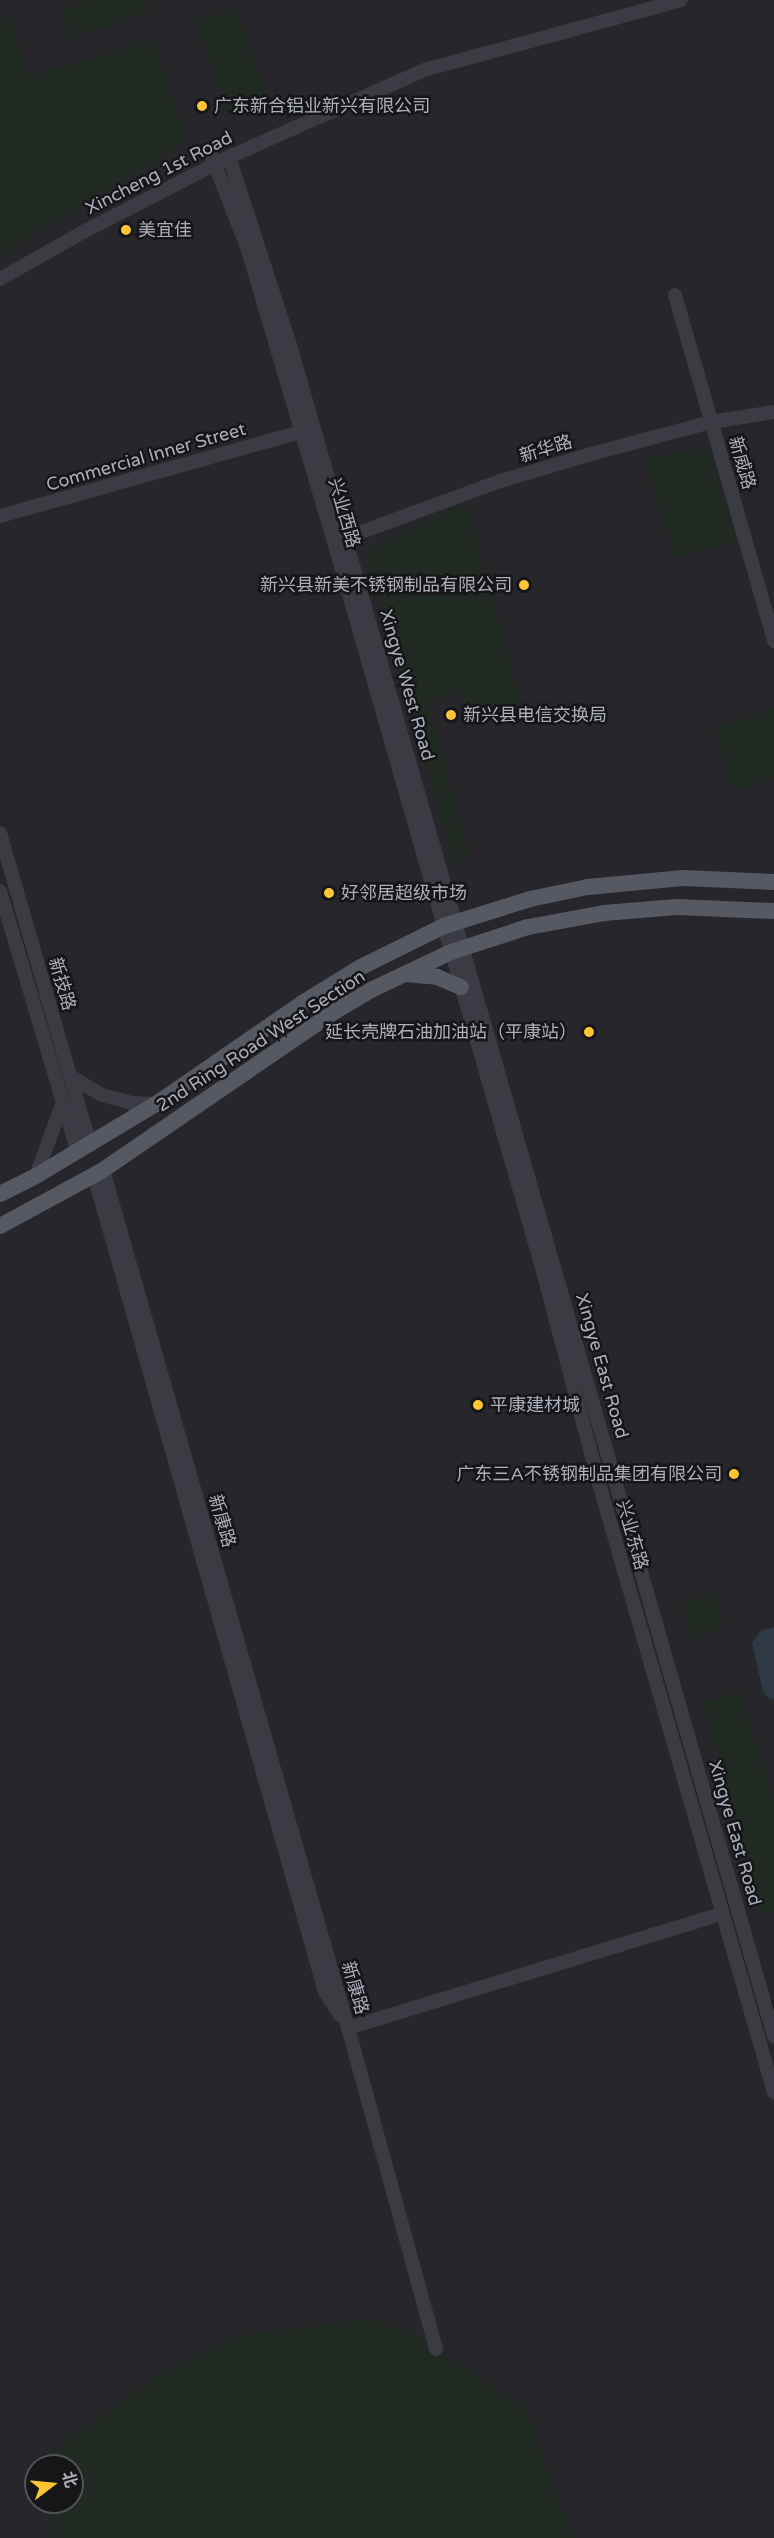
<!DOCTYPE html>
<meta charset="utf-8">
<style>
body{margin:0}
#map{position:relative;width:774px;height:2538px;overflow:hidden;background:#1b1a1d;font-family:"Varela Round","Noto Sans SC",sans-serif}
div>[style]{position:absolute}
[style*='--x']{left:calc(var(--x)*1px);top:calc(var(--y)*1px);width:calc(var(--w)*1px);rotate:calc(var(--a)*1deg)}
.built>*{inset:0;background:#27262a}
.green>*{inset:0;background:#202922;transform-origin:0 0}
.water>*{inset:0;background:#2f3943}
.minor>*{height:14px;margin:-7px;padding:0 7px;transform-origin:7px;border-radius:7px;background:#3b3c43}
.major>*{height:16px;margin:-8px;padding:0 8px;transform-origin:8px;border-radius:8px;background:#575962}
.dots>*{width:16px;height:16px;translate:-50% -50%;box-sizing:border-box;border:3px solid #161518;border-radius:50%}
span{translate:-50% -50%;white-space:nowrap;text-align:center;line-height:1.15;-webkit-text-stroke:5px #161518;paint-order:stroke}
.poi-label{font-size:18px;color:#acb0bd}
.left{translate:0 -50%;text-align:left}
.right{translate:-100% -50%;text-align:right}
.street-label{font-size:18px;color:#acb0bd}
.north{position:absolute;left:24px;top:2454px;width:60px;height:60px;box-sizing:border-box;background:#161518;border:2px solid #52535a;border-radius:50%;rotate:74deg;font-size:16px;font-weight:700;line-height:24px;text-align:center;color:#acb0bd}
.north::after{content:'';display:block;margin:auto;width:21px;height:27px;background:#ffc631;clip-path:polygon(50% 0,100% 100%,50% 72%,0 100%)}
</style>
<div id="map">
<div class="built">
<div style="clip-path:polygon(evenodd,0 0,774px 0,774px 1999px,765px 2006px,774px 2037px,774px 2538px,574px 2538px,547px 2470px,528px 2411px,313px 2538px,0 2538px,0 0,36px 2466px,72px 2466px,72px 2502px,36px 2502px,36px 2466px)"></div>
</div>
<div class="green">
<div style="clip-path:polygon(89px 0,146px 0,150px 12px,71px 38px,62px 9px)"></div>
<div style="left:237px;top:7px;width:100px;height:43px;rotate:71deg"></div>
<div style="clip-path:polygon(11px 19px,28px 77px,153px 40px,187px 142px,0 255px,0 22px)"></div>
<div style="clip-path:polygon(705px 448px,711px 458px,736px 541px,675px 558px,645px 458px)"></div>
<div style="clip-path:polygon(467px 503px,523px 709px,473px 725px,463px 691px,428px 701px,470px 858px,454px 863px,368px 562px,371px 552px,387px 541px)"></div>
<div style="clip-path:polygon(774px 709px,774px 778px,733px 790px,714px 727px)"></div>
<div style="left:715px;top:1593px;width:36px;height:35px;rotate:74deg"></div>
<div style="clip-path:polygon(740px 1691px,774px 1797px,774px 1912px,764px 1915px,703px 1702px)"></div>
<div style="clip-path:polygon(370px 2318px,422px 2338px,528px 2411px,547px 2470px,574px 2538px,52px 2538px,48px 2502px,72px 2502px,72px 2466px,44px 2466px,43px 2458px,156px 2377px,240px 2335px)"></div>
</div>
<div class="water">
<div style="clip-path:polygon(774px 1627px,774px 1699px,771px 1700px,763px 1692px,752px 1643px,760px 1631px)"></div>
</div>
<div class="minor">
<div style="--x:212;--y:157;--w:100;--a:68.8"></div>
<div style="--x:248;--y:250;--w:304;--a:73.6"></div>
<div style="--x:334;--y:542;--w:762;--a:74.01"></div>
<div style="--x:544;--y:1275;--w:212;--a:75.2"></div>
<div style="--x:598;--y:1480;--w:637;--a:73.96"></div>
<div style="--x:229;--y:157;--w:198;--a:72"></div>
<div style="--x:290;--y:345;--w:1759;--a:74.03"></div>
<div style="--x:0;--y:279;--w:95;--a:-29.5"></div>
<div style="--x:83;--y:232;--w:164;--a:-27.2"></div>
<div style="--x:229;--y:157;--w:214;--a:-24"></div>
<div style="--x:424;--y:70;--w:266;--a:-15.2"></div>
<div style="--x:675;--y:295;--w:360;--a:74"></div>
<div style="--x:0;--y:516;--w:313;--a:-15.6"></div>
<div style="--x:337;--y:541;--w:171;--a:-20.2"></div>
<div style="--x:497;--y:482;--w:102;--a:-16.5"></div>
<div style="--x:595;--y:453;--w:120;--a:-15"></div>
<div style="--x:711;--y:422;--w:64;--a:-9"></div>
<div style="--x:0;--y:833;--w:325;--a:73.9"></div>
<div style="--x:0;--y:891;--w:272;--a:73.4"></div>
<div style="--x:70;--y:1076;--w:37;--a:31"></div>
<div style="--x:102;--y:1095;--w:30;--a:15"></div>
<div style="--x:131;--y:1103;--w:25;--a:2"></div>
<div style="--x:103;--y:1170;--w:892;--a:74.06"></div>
<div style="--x:94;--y:1175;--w:849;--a:74.21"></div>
<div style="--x:325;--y:1992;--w:27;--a:57"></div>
<div style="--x:36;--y:1176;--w:79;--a:-70"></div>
<div style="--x:436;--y:2349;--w:333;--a:-105.3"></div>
<div style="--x:348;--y:2028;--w:391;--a:-17"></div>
</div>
<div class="major">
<div style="--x:405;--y:974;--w:32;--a:5"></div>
<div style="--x:437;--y:977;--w:26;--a:23"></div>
<div style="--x:0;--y:1194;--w:40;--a:-26.6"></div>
<div style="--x:36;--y:1176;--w:140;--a:-31"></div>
<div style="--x:156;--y:1104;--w:180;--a:-34.6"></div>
<div style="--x:304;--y:1002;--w:67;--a:-31.6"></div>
<div style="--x:361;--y:967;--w:93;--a:-26.3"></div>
<div style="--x:444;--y:926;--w:90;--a:-17.4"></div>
<div style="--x:530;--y:899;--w:59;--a:-11.7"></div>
<div style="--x:588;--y:887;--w:95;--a:-5.4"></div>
<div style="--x:683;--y:878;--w:91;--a:2.5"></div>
<div style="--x:0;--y:1226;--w:117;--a:-28.5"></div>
<div style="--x:103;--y:1170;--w:280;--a:-34.4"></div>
<div style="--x:334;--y:1012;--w:43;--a:-30.7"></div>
<div style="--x:371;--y:990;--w:89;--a:-25.4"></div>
<div style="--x:451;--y:952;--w:81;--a:-18"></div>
<div style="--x:528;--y:927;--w:77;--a:-10.4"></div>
<div style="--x:604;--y:913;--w:73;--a:-4.7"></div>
<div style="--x:677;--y:907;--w:97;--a:2.4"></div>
</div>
<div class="dots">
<div style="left:202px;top:106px;background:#ffc631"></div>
<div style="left:126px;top:230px;background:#ffc631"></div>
<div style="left:524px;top:585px;background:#ffc631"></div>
<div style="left:451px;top:715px;background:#ffc631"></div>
<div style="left:329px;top:893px;background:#ffc631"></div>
<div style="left:589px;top:1032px;background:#ffc631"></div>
<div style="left:478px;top:1405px;background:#ffc631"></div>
<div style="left:734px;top:1474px;background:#ffc631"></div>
</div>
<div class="poi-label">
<span class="left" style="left:214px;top:106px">广东新合铝业新兴有限公司</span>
<span class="left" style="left:138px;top:230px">美宜佳</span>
<span class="right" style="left:512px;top:585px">新兴县新美不锈钢制品有限公司</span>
<span class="left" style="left:463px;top:715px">新兴县电信交换局</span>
<span class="left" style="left:341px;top:893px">好邻居超级市场</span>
<span class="right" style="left:577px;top:1032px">延长壳牌石油加油站（平康站）</span>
<span class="left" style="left:490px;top:1405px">平康建材城</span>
<span class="right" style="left:722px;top:1474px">广东三A不锈钢制品集团有限公司</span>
</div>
<div class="street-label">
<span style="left:159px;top:173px;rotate:-27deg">Xincheng 1st Road</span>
<span style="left:546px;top:449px;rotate:-17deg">新华路</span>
<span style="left:146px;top:457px;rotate:-16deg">Commercial Inner Street</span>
<span style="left:742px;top:463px;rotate:74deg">新威路</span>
<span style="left:344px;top:513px;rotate:74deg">兴业西路</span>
<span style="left:407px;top:685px;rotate:74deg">Xingye West Road</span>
<span style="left:62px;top:984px;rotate:74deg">新技路</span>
<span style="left:261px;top:1041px;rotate:-33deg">2nd Ring Road West Section</span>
<span style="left:602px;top:1366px;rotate:74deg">Xingye East Road</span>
<span style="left:222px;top:1521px;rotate:74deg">新康路</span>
<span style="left:632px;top:1535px;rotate:74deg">兴业东路</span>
<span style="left:735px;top:1833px;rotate:74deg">Xingye East Road</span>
<span style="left:355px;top:1988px;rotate:74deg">新康路</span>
</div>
<div class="north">北</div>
</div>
